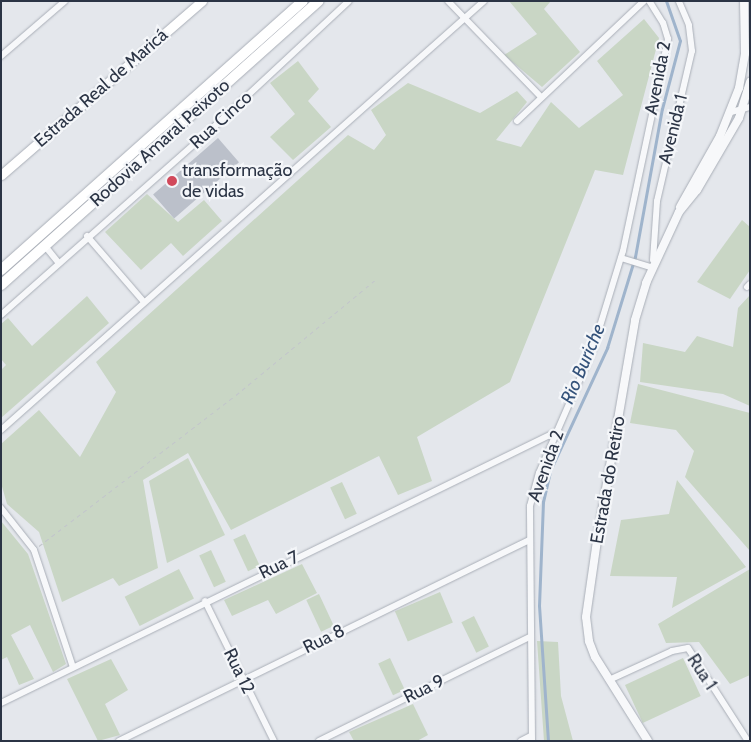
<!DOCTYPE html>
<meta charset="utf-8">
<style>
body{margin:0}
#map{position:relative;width:751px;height:742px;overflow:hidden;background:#e4e7ec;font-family:Cabin,sans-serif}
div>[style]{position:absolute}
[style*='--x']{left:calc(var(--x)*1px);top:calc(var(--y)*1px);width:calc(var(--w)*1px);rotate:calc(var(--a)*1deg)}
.green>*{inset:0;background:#c9d6c5;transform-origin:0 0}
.stream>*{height:2.5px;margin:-1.25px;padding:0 1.25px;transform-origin:1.25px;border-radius:1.25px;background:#9fb4cc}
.building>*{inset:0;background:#bbc0ca;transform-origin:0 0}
.path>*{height:1px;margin-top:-0.5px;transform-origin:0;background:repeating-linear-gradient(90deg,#c2c5cb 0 4px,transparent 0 8px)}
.roads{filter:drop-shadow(0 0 1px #a9aeb7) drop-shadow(0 0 1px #a9aeb7)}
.minor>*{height:6px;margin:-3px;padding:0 3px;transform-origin:3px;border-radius:3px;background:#f7f8fa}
.tertiary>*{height:8px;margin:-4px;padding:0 4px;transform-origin:4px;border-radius:4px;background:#f7f8fa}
.secondary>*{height:9px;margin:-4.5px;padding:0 4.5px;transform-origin:4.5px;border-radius:4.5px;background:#fff}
.trunk>*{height:10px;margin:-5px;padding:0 5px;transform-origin:5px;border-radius:5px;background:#fff}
.dots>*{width:14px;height:14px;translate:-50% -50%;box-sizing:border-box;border:2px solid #f4f6f9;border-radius:50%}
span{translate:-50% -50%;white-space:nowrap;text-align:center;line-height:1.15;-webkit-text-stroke:4.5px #f4f6f9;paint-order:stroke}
.street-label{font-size:18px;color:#2b3445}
.poi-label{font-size:18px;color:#2b3445}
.left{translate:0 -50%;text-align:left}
.water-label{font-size:19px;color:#34527a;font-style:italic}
.frame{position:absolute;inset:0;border:2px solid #2b3445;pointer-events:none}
</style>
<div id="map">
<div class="green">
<div style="clip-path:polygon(509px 1px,551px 1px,544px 9px,580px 52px,542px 87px,504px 55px,537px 34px)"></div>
<div style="clip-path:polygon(644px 19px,659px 38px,623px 175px,595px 170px,510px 382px,417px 437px,432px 481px,398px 495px,379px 456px,231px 530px,188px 453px,143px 480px,158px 568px,119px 586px,113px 578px,62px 602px,39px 532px,7px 504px,1px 483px,1px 444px,39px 410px,80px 457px,116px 392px,96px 362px,348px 135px,374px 150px,386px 135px,371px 110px,408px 83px,480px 113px,517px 91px,527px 102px,496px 140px,521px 147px,551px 102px,579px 128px,623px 95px,597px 61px)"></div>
<div style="clip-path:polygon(298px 61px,319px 89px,308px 101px,331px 127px,293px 160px,270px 137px,295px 114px,270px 83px)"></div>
<div style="clip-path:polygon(147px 194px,178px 222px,204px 200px,222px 221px,183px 256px,171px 243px,141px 270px,105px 232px)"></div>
<div style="clip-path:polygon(742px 220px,750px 227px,750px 270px,730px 299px,697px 282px)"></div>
<div style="clip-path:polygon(750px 295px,750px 406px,723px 394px,640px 382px,643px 343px,685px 352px,697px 336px,733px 347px,738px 308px)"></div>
<div style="clip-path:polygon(87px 296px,109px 323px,1px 418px,1px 370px,6px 365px,1px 359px,1px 324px,8px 318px,32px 346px)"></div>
<div style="clip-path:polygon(638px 384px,750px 413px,750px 551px,685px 477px,694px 451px,676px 430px,630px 423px)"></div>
<div style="clip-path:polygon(188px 458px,225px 535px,167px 563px,149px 481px)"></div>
<div style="clip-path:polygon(677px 480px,746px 567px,672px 608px,677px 577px,610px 576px,621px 520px,669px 514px)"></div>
<div style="left:342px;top:482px;width:35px;height:13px;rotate:65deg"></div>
<div style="clip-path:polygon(1px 521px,28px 554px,66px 664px,53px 672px,30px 625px,11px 635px,34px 679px,19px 685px,7px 657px,1px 660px)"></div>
<div style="left:245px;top:534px;width:35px;height:13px;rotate:65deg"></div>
<div style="left:211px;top:550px;width:35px;height:13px;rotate:65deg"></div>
<div style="clip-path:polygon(302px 564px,317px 593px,276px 614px,268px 600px,232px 616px,224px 600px)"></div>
<div style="left:179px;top:569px;width:33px;height:61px;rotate:63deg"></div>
<div style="clip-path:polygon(750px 569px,750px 675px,730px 684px,699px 642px,666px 643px,658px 624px)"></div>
<div style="left:440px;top:592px;width:33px;height:49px;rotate:67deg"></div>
<div style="left:319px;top:594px;width:35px;height:14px;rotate:65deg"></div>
<div style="left:474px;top:616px;width:34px;height:14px;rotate:64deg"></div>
<div style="clip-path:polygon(537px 641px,558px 642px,561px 696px,573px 741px,544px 741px)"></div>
<div style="left:390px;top:658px;width:35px;height:13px;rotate:65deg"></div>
<div style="left:683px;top:658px;width:42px;height:64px;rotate:65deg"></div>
<div style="clip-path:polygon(111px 659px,128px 690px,105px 704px,120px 735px,98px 741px,67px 679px)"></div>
<div style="clip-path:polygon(413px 704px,428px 735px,417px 741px,354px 741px,349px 732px)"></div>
</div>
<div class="stream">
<div style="--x:548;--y:741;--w:135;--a:-93.8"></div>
<div style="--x:539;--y:606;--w:104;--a:-87.8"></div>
<div style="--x:543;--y:502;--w:32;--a:-77"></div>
<div style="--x:550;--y:471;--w:136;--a:-65.1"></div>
<div style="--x:607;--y:348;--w:95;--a:-72.9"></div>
<div style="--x:635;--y:257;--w:150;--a:-79.7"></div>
<div style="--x:662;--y:109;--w:70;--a:-75.2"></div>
<div style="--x:680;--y:41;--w:42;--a:-109.3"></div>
</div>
<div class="building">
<div style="left:218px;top:138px;width:32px;height:86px;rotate:49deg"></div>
</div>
<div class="path">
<div style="--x:39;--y:546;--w:248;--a:-37.5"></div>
<div style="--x:236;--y:395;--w:180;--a:-39.6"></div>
</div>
<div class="roads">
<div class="minor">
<div style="--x:448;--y:1;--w:134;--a:45.9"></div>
<div style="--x:1;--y:56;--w:84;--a:-40.7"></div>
<div style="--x:731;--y:112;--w:20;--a:-15"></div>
<div style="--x:517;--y:121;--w:175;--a:-43.4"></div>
<div style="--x:87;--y:236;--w:87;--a:49.2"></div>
<div style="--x:45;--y:246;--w:21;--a:51"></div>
<div style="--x:621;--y:258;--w:31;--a:17"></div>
<div style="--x:653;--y:260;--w:59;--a:-86.1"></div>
<div style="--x:657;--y:201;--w:154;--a:-76.9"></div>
<div style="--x:692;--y:51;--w:26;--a:-97"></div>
<div style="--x:689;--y:25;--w:26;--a:-113"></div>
<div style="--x:747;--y:287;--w:4;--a:-45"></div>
<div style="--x:1;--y:315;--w:288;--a:-41.5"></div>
<div style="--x:217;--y:124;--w:180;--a:-43"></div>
<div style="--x:1;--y:430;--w:646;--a:-41.61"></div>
<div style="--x:1;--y:508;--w:53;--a:51.8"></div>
<div style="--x:34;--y:550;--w:123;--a:71.6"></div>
<div style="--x:205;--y:601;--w:156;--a:63.8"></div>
<div style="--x:609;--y:680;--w:69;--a:-24.7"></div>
<div style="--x:672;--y:651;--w:16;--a:-11"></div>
<div style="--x:688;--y:648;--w:111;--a:57.2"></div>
<div style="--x:1;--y:703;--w:620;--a:-26.03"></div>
<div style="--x:119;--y:741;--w:457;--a:-26.1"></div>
<div style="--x:319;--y:741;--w:234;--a:-26.3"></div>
<div style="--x:521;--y:741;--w:11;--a:-27"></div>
<div style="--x:532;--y:741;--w:235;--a:-90.5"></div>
<div style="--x:530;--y:506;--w:34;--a:-75"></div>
<div style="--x:539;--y:473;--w:135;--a:-66.5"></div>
<div style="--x:593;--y:349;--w:102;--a:-73"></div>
<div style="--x:623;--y:251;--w:217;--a:-78"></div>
<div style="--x:668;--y:39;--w:17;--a:-107"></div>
<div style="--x:663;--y:23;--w:26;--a:-122"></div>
</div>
<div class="tertiary">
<div style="--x:680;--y:207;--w:81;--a:-60.6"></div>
<div style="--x:720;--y:136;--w:52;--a:-68.4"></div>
<div style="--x:739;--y:88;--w:36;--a:-80"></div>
<div style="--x:745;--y:53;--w:52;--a:-91.1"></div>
<div style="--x:648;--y:741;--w:99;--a:-122.2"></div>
<div style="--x:595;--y:657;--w:17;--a:-111"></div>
<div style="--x:589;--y:641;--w:24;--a:-97"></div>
<div style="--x:586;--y:617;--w:77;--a:-81.8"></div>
<div style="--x:597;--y:541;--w:224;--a:-80.2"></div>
<div style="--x:635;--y:320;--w:39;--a:-73"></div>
<div style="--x:646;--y:283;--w:78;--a:-65.1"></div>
<div style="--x:679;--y:212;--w:28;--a:-51"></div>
<div style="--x:697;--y:190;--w:83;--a:-59.7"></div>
<div style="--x:739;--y:118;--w:38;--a:-73"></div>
</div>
<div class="secondary">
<div style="--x:1;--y:175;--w:266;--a:-40.9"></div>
</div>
<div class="trunk">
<div style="--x:1;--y:270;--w:404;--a:-41.7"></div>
<div style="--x:1;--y:285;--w:426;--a:-41.8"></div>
</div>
</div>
<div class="dots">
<div style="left:172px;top:181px;background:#d1495b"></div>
</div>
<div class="street-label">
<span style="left:658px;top:78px;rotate:-79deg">Avenida 2</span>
<span style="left:101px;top:88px;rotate:-41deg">Estrada Real de Maricá</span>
<span style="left:221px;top:120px;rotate:-42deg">Rua Cinco</span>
<span style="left:673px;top:129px;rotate:-76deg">Avenida 1</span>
<span style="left:160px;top:143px;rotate:-42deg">Rodovia Amaral Peixoto</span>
<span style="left:546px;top:466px;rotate:-70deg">Avenida 2</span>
<span style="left:608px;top:480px;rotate:-80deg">Estrada do Retiro</span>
<span style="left:279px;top:565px;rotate:-26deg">Rua 7</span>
<span style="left:324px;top:639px;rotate:-26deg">Rua 8</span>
<span style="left:239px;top:671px;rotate:64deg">Rua 12</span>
<span style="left:702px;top:672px;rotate:57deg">Rua 1</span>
<span style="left:424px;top:689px;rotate:-26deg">Rua 9</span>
</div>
<div class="poi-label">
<span class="left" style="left:182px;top:181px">transformação<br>de vidas</span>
</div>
<div class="water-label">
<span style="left:583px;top:364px;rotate:-67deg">Rio Buriche</span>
</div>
<div class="frame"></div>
</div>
